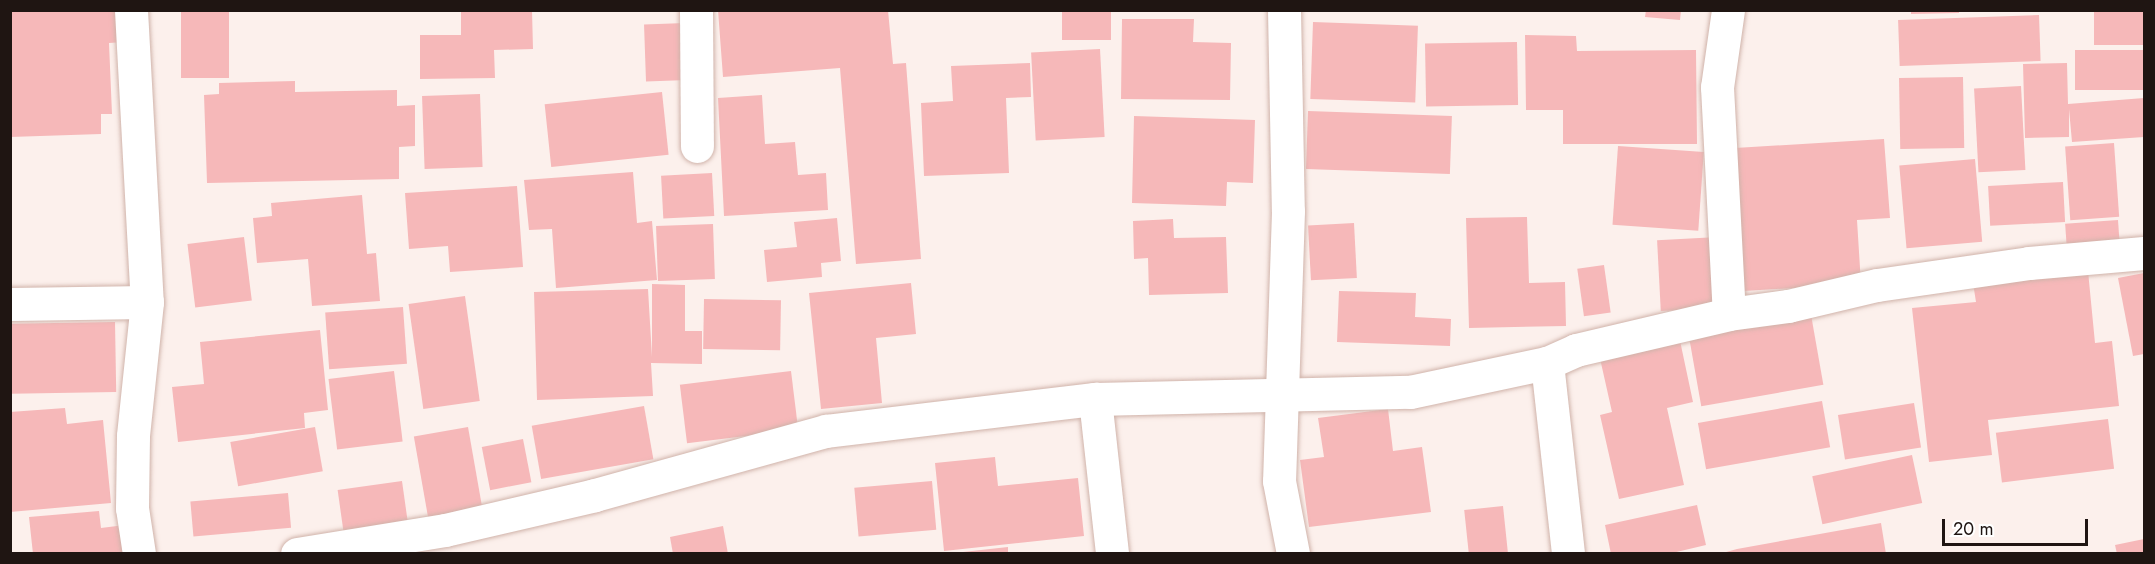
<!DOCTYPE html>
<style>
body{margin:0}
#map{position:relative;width:2155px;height:564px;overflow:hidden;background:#fcf0ec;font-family:Jost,sans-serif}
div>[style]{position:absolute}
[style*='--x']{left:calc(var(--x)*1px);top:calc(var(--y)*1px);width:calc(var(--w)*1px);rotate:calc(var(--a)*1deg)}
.building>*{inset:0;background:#f6b8b9;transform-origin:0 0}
.roads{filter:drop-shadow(0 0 2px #d0b3aa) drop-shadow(0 0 2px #d0b3aa)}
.minor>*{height:33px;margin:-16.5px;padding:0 16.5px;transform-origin:16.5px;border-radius:16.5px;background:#fff}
span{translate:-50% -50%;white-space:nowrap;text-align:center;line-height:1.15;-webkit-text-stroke:4.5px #fff;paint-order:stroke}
.frame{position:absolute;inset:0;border:12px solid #1f1512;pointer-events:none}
.scale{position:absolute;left:1942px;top:519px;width:146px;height:27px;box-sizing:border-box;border:3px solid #1f1512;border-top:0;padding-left:8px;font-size:18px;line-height:21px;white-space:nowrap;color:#1f1512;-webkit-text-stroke:4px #fff;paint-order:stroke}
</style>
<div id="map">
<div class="building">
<div style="clip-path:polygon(10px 10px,123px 10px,124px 42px,109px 43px,112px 114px,101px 114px,101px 134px,10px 137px)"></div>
<div style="left:181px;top:10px;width:48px;height:68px"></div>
<div style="clip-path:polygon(461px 10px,532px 10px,533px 49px,494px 50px,495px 78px,420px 79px,420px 35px,461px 35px)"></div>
<div style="clip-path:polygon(718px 10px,888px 10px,893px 64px,906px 63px,921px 259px,856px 264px,840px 68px,723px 77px)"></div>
<div style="left:1062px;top:10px;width:49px;height:30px"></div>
<div style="clip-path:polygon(1646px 10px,1681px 10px,1680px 20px,1645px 17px)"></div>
<div style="clip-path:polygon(1911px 10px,1959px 10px,1959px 13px,1911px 14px)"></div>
<div style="left:2094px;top:10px;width:50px;height:35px"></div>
<div style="left:2039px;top:15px;width:46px;height:141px;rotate:88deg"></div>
<div style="clip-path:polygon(1122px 19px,1194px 19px,1193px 42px,1231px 43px,1230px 100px,1121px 99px)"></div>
<div style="left:1313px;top:22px;width:105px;height:77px;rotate:2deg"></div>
<div style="left:685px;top:23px;width:57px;height:41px;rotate:88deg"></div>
<div style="clip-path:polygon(1525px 35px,1576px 36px,1577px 51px,1696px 50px,1697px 144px,1563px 144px,1563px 110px,1526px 110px)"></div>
<div style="left:1517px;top:42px;width:63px;height:92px;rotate:89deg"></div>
<div style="left:1100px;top:49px;width:88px;height:69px;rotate:87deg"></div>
<div style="left:2144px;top:50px;width:40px;height:69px;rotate:90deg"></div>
<div style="clip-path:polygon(1030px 63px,1031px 97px,1006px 98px,1009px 173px,924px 176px,921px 103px,953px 101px,951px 66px)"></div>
<div style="clip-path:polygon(2067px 63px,2068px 104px,2144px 98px,2144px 137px,2072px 142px,2069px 109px,2069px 137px,2025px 138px,2023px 64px)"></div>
<div style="left:1963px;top:77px;width:71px;height:64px;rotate:89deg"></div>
<div style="clip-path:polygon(295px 81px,295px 92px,397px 90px,397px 106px,415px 105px,415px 146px,399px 147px,399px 179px,207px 183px,204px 95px,219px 94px,219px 83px)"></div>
<div style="left:2021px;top:86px;width:84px;height:47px;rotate:87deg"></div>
<div style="left:662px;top:92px;width:63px;height:118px;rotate:84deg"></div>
<div style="left:480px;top:94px;width:73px;height:58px;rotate:88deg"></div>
<div style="clip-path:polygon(762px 95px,765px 144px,795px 142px,798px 175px,826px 173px,828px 210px,724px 216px,718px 98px)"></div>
<div style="left:1308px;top:111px;width:144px;height:58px;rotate:2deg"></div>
<div style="clip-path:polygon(1134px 116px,1255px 120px,1253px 183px,1227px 182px,1226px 206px,1132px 203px)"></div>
<div style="clip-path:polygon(1884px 139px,1890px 218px,1857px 220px,1861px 284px,1744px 291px,1735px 148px)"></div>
<div style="left:2114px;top:143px;width:74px;height:49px;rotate:86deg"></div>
<div style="left:1618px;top:146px;width:86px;height:79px;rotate:4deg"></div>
<div style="left:1975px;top:159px;width:83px;height:76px;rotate:85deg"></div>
<div style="clip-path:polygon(633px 172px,637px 223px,652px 221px,657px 280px,556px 288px,552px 229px,529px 230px,524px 180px)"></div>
<div style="left:712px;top:173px;width:43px;height:51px;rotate:87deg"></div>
<div style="left:2063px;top:182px;width:40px;height:75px;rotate:87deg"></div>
<div style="clip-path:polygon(517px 186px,523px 267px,450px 272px,448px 246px,409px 249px,405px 193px)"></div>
<div style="clip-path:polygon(362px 195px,367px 254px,376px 253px,380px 301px,312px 306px,308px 259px,257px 263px,253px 218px,272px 216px,271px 203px)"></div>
<div style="clip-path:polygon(1527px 217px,1529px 283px,1565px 282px,1566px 326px,1469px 328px,1466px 218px)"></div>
<div style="clip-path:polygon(837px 218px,841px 261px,821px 263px,822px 277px,767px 282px,764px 250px,797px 247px,794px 222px)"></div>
<div style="clip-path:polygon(1173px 219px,1174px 238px,1226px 237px,1228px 293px,1149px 295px,1148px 258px,1134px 259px,1133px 221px)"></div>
<div style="left:2118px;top:220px;width:29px;height:53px;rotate:86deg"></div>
<div style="left:1354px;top:223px;width:55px;height:46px;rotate:87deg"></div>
<div style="left:713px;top:224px;width:55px;height:57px;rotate:88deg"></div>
<div style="left:244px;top:237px;width:64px;height:57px;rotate:83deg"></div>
<div style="left:1718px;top:237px;width:71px;height:61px;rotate:87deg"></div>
<div style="left:1604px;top:265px;width:48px;height:27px;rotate:82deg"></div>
<div style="clip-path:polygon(2088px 271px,2095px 343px,2112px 341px,2119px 406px,1988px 420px,1992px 455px,1929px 462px,1912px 308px,1976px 302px,1973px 283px)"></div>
<div style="clip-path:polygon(2144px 273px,2144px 354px,2133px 356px,2118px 278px)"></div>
<div style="clip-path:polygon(911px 283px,916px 334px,876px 338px,882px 403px,821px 409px,809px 293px)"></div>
<div style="clip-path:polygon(652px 284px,685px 285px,685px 331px,702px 331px,702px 364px,651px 363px,653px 396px,537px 400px,534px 292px,648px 289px,652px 357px)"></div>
<div style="clip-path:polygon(1339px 291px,1416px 293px,1415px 317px,1451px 319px,1450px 346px,1337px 342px)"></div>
<div style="left:465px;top:296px;width:106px;height:57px;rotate:82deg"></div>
<div style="left:704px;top:299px;width:77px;height:50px;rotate:1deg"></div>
<div style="left:403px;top:307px;width:57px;height:78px;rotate:86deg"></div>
<div style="left:1810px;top:309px;width:77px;height:124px;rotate:80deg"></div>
<div style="left:115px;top:322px;width:70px;height:105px;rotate:89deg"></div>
<div style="clip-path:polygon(320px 330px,328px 410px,304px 413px,305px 428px,178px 442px,172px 387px,204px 384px,200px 342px)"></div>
<div style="clip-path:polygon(1679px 336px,1693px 402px,1667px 408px,1684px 485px,1619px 499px,1600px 415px,1612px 412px,1599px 354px)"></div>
<div style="left:394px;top:371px;width:71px;height:66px;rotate:83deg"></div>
<div style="left:791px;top:371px;width:59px;height:112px;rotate:83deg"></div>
<div style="left:1822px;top:401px;width:47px;height:126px;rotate:80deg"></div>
<div style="left:1914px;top:403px;width:45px;height:77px;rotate:81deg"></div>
<div style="left:644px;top:406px;width:54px;height:114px;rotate:80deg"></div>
<div style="clip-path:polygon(65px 408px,67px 424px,103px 420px,111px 503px,10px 512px,10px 412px)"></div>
<div style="clip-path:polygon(1388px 409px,1393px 451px,1422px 447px,1431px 512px,1309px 527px,1300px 460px,1324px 457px,1318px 418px)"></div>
<div style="left:2108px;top:419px;width:50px;height:113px;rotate:83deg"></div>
<div style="left:315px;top:427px;width:45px;height:86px;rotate:80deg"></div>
<div style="left:468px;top:427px;width:83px;height:55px;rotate:80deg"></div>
<div style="left:523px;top:439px;width:44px;height:42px;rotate:79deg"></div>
<div style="left:1912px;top:455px;width:49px;height:102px;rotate:78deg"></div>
<div style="clip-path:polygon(995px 457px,998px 486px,1078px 478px,1084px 536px,944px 551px,935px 463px)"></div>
<div style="left:402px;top:481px;width:48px;height:65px;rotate:82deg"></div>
<div style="left:932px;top:481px;width:49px;height:78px;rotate:85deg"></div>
<div style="left:288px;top:493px;width:35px;height:98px;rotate:85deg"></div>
<div style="clip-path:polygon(1697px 505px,1706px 545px,1668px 554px,1611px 554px,1605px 525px)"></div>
<div style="left:1503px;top:506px;width:48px;height:39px;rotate:84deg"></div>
<div style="clip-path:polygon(99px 511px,101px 528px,125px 525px,128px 554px,33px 554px,29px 517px)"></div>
<div style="clip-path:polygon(1881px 523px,1886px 554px,1719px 554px,1737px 549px)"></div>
<div style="clip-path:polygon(723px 526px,728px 554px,673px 554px,670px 537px)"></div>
<div style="clip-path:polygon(2144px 539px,2144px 554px,2117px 554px,2115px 545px)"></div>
<div style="clip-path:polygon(1008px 547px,1008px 554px,963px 554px,963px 552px)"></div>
</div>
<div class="roads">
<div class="minor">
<div style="--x:131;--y:10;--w:292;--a:86.9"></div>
<div style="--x:147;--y:302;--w:135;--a:96"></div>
<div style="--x:133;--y:436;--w:72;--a:90.8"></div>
<div style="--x:132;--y:508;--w:47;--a:81.3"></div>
<div style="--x:696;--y:10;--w:136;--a:89.6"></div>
<div style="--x:1284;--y:10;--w:201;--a:88.9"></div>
<div style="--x:1288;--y:211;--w:270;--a:91.9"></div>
<div style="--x:1279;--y:481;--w:74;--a:79.1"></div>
<div style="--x:1728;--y:10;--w:78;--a:98.1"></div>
<div style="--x:1717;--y:87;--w:227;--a:87"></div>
<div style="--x:10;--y:304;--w:137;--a:-0.8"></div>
<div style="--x:1547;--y:363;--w:192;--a:83.7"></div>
<div style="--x:1095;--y:399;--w:156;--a:83.7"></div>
<div style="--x:297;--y:554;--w:150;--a:-9.2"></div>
<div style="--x:445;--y:530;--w:154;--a:-13.1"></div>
<div style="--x:595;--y:495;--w:240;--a:-15.5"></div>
<div style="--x:826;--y:431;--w:271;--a:-6.8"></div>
<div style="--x:1095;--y:399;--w:315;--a:-1.3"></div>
<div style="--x:1410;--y:392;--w:140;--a:-12"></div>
<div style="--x:1547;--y:363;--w:32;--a:-24"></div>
<div style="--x:1576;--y:350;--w:157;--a:-13.2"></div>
<div style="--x:1729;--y:314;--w:60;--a:-7.7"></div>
<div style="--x:1788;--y:306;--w:91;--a:-13.3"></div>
<div style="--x:1877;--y:285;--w:154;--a:-8.2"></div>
<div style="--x:2029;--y:263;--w:115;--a:-5"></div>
</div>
</div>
<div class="frame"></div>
<div class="scale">20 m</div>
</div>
